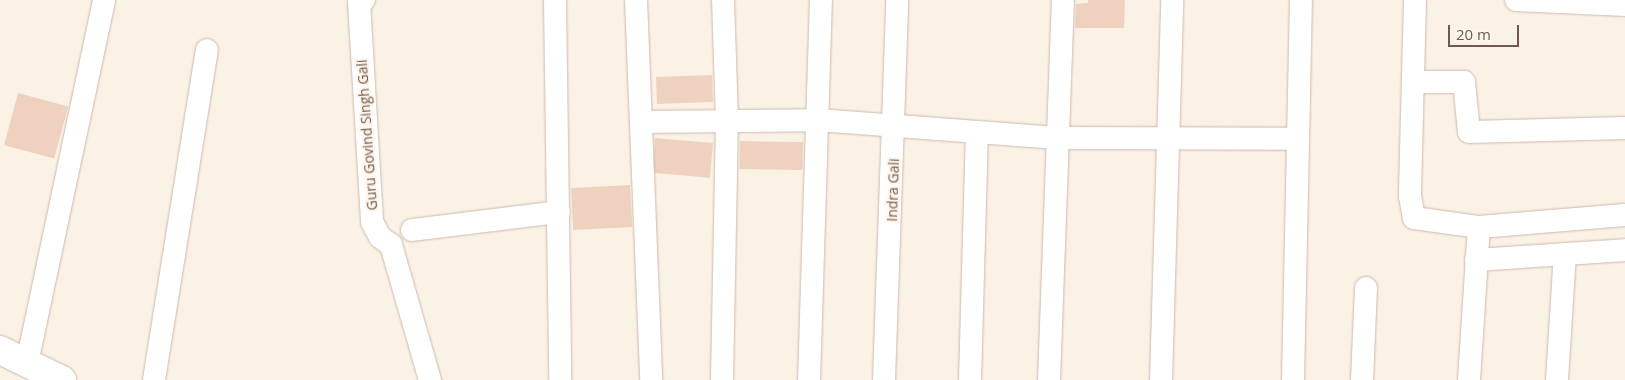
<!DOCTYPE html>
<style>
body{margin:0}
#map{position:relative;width:1625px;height:380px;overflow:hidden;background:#fbf2e6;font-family:"Open Sans",sans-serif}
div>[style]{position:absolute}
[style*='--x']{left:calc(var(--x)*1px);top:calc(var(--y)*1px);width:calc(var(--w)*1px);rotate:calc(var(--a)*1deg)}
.building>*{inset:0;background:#efd1bf;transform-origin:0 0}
.roads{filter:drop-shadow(0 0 1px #ccbaad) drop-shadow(0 0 1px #ccbaad)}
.street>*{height:22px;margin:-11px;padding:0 11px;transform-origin:11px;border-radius:11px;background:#fff}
.secondary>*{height:28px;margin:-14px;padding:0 14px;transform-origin:14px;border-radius:14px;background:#fff}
span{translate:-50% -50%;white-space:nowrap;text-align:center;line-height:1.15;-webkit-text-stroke:4.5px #fef6ec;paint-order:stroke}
.street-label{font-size:14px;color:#73594c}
.scale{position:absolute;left:1448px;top:25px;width:71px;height:22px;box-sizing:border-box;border:2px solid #73594c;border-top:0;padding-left:6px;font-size:15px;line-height:18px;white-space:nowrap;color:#73594c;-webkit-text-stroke:4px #fef6ec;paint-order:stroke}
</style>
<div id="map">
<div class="building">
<div style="clip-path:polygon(1088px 0,1125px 0,1124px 28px,1075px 28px,1076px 4px,1088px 3px)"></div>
<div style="left:712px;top:75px;width:27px;height:56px;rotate:88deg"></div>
<div style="left:18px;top:93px;width:52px;height:54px;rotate:15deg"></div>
<div style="left:740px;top:141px;width:63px;height:28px;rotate:1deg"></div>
<div style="left:713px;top:143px;width:35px;height:58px;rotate:95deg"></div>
<div style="left:630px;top:185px;width:42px;height:59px;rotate:87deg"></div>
</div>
<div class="roads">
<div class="street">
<div style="--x:364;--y:0;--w:5;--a:158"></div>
<div style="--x:359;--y:2;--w:220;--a:86.6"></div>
<div style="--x:372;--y:222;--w:17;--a:62"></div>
<div style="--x:380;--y:237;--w:14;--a:36"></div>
<div style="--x:391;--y:245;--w:141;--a:73.9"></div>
<div style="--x:555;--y:0;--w:380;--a:89.2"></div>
<div style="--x:636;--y:0;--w:380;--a:87.7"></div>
<div style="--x:1415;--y:0;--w:196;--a:91.5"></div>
<div style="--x:1410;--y:196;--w:22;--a:80"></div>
<div style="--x:1414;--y:218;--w:66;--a:7.9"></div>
<div style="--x:1479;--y:227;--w:146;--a:-4.7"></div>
<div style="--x:1516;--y:0;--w:109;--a:2.6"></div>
<div style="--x:1413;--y:82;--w:51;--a:0"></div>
<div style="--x:1464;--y:82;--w:50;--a:84.3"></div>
<div style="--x:1469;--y:132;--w:156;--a:-1.5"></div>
<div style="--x:641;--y:122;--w:177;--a:-0.6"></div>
<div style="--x:818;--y:120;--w:243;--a:4.3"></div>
<div style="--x:1060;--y:138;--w:238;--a:0.2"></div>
<div style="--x:412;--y:230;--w:148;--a:-7"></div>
<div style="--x:1476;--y:260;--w:149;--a:-3.8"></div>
<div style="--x:27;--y:363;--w:371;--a:-78"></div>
<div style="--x:154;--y:380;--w:334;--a:-80.9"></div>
<div style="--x:722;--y:380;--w:260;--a:-88.9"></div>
<div style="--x:727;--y:120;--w:120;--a:-91.9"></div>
<div style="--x:809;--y:380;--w:380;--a:-88.2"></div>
<div style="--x:884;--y:380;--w:380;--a:-88"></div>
<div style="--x:970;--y:380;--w:248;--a:-88.4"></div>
<div style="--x:1049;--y:380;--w:380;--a:-87.9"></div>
<div style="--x:1161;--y:380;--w:380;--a:-88.3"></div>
<div style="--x:1293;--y:380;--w:380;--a:-88.8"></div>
<div style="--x:1362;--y:380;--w:92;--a:-87.5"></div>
<div style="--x:1469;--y:380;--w:153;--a:-86.3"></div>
<div style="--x:1557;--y:380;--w:126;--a:-86.4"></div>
</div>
<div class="secondary">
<div style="--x:0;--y:350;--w:69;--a:25.8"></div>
</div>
</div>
<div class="street-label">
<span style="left:367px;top:135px;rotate:-94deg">Guru Govind Singh Gali</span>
<span style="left:893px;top:190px;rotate:-88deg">Indra Gali</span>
</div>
<div class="scale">20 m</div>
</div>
